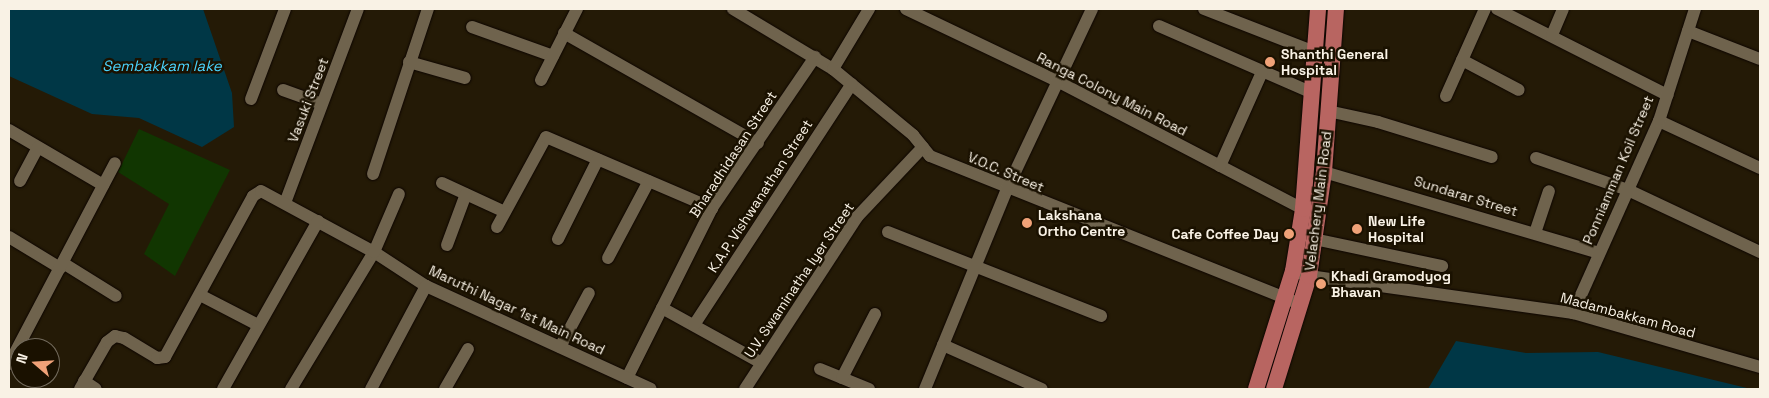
<!DOCTYPE html>
<style>
body{margin:0}
#map{position:relative;width:1769px;height:398px;overflow:hidden;background:#241a06;font-family:"Space Grotesk",sans-serif}
div>[style]{position:absolute}
[style*='--x']{left:calc(var(--x)*1px);top:calc(var(--y)*1px);width:calc(var(--w)*1px);rotate:calc(var(--a)*1deg)}
.green>*{inset:0;background:#113601}
.water>*{inset:0;background:#003746}
.roads{filter:drop-shadow(0 0 1px #0d0500) drop-shadow(0 0 1px #0d0500)}
.minor>*{height:12px;margin:-6px;padding:0 6px;transform-origin:6px;border-radius:6px;background:#6f634d}
.major>*{height:16px;margin:-8px;padding:0 8px;transform-origin:8px;border-radius:8px;background:#b86561}
.dots>*{width:14px;height:14px;translate:-50% -50%;box-sizing:border-box;border:2px solid #1a1100;border-radius:50%}
span{translate:-50% -50%;white-space:nowrap;text-align:center;line-height:1.15;-webkit-text-stroke:5px #1a1100;paint-order:stroke}
.poi-label{font-size:14px;color:#f9f2e5;font-weight:700}
.left{translate:0 -50%;text-align:left}
.right{translate:-100% -50%;text-align:right}
.street-label{font-size:14px;color:#f9f2e5}
.water-label{font-size:15px;color:#4ad3fc;font-style:italic}
.frame{position:absolute;inset:0;border:10px solid #f9f2e5;pointer-events:none}
.north{position:absolute;left:10px;top:338px;width:50px;height:50px;box-sizing:border-box;background:#1a1100;border:1px solid #736b5c;border-radius:50%;rotate:289deg;font-size:14px;font-weight:700;line-height:20px;text-align:center;color:#f9f2e5}
.north::after{content:'';display:block;margin:auto;width:18px;height:22px;background:#f0a278;clip-path:polygon(50% 0,100% 100%,50% 72%,0 100%)}
</style>
<div id="map">
<div class="green">
<div style="clip-path:polygon(139px 129px,230px 170px,175px 276px,144px 254px,169px 204px,118px 172px)"></div>
</div>
<div class="water">
<div style="clip-path:polygon(9px 9px,203px 9px,232px 93px,234px 127px,202px 147px,139px 118px,92px 114px,9px 76px)"></div>
<div style="clip-path:polygon(1456px 341px,1526px 353px,1598px 352px,1751px 389px,1428px 389px)"></div>
</div>
<div class="roads">
<div class="minor">
<div style="--x:733;--y:9;--w:117;--a:31"></div>
<div style="--x:833;--y:69;--w:104;--a:39.5"></div>
<div style="--x:913;--y:135;--w:27;--a:51"></div>
<div style="--x:930;--y:156;--w:399;--a:21.8"></div>
<div style="--x:906;--y:9;--w:170;--a:25.5"></div>
<div style="--x:1059;--y:82;--w:275;--a:27.5"></div>
<div style="--x:1204;--y:9;--w:119;--a:21.2"></div>
<div style="--x:1497;--y:9;--w:191;--a:26.8"></div>
<div style="--x:1159;--y:26;--w:167;--a:23.6"></div>
<div style="--x:472;--y:27;--w:86;--a:19.7"></div>
<div style="--x:1688;--y:31;--w:77;--a:21.3"></div>
<div style="--x:564;--y:33;--w:223;--a:29.6"></div>
<div style="--x:1552;--y:35;--w:28;--a:-67"></div>
<div style="--x:1462;--y:60;--w:64;--a:27.8"></div>
<div style="--x:409;--y:62;--w:58;--a:15.9"></div>
<div style="--x:833;--y:69;--w:70;--a:-59"></div>
<div style="--x:541;--y:80;--w:80;--a:-63.1"></div>
<div style="--x:283;--y:90;--w:41;--a:19.7"></div>
<div style="--x:1446;--y:96;--w:95;--a:-65.9"></div>
<div style="--x:251;--y:99;--w:96;--a:-69.3"></div>
<div style="--x:1328;--y:111;--w:51;--a:12.4"></div>
<div style="--x:1378;--y:122;--w:119;--a:17.1"></div>
<div style="--x:1659;--y:121;--w:111;--a:25"></div>
<div style="--x:9;--y:130;--w:109;--a:30.3"></div>
<div style="--x:1536;--y:158;--w:97;--a:19.2"></div>
<div style="--x:1628;--y:190;--w:146;--a:25.2"></div>
<div style="--x:1220;--y:166;--w:103;--a:-65.9"></div>
<div style="--x:1324;--y:172;--w:287;--a:16.4"></div>
<div style="--x:373;--y:174;--w:174;--a:-71.6"></div>
<div style="--x:20;--y:181;--w:38;--a:-62"></div>
<div style="--x:442;--y:183;--w:69;--a:24.7"></div>
<div style="--x:285;--y:203;--w:207;--a:-69.4"></div>
<div style="--x:497;--y:227;--w:102;--a:-61.4"></div>
<div style="--x:546;--y:137;--w:181;--a:23.2"></div>
<div style="--x:888;--y:232;--w:229;--a:21.5"></div>
<div style="--x:1535;--y:233;--w:44;--a:-71.6"></div>
<div style="--x:9;--y:237;--w:60;--a:31.3"></div>
<div style="--x:558;--y:239;--w:89;--a:-63.4"></div>
<div style="--x:1314;--y:239;--w:131;--a:11.9"></div>
<div style="--x:447;--y:245;--w:54;--a:-69.6"></div>
<div style="--x:608;--y:258;--w:87;--a:-62"></div>
<div style="--x:63;--y:263;--w:62;--a:31.9"></div>
<div style="--x:1293;--y:271;--w:17;--a:17"></div>
<div style="--x:1309;--y:276;--w:267;--a:8"></div>
<div style="--x:1573;--y:313;--w:195;--a:16.1"></div>
<div style="--x:200;--y:295;--w:65;--a:27.3"></div>
<div style="--x:662;--y:308;--w:112;--a:28.9"></div>
<div style="--x:1573;--y:313;--w:210;--a:-65.9"></div>
<div style="--x:1659;--y:121;--w:118;--a:-72.2"></div>
<div style="--x:694;--y:325;--w:288;--a:-56.8"></div>
<div style="--x:943;--y:345;--w:108;--a:24"></div>
<div style="--x:560;--y:347;--w:61;--a:-61.8"></div>
<div style="--x:9;--y:364;--w:227;--a:-62.2"></div>
<div style="--x:820;--y:369;--w:53;--a:22.2"></div>
<div style="--x:627;--y:378;--w:190;--a:-63.4"></div>
<div style="--x:712;--y:208;--w:183;--a:-55.7"></div>
<div style="--x:842;--y:378;--w:72;--a:-62.7"></div>
<div style="--x:84;--y:381;--w:14;--a:34"></div>
<div style="--x:80;--y:389;--w:54;--a:-60.1"></div>
<div style="--x:107;--y:342;--w:10;--a:-37"></div>
<div style="--x:115;--y:336;--w:9;--a:13"></div>
<div style="--x:124;--y:338;--w:39;--a:31"></div>
<div style="--x:157;--y:358;--w:8;--a:-7"></div>
<div style="--x:165;--y:357;--w:183;--a:-61.3"></div>
<div style="--x:253;--y:196;--w:9;--a:-32"></div>
<div style="--x:261;--y:191;--w:128;--a:28.4"></div>
<div style="--x:374;--y:252;--w:62;--a:33.2"></div>
<div style="--x:426;--y:286;--w:247;--a:24.6"></div>
<div style="--x:223;--y:389;--w:193;--a:-60.5"></div>
<div style="--x:291;--y:389;--w:160;--a:-58.8"></div>
<div style="--x:374;--y:252;--w:63;--a:-66.7"></div>
<div style="--x:371;--y:389;--w:117;--a:-61.9"></div>
<div style="--x:445;--y:389;--w:46;--a:-60.1"></div>
<div style="--x:745;--y:389;--w:205;--a:-56.9"></div>
<div style="--x:857;--y:217;--w:96;--a:-46.7"></div>
<div style="--x:925;--y:389;--w:216;--a:-67.7"></div>
<div style="--x:1007;--y:189;--w:199;--a:-64.7"></div>
</div>
<div class="major">
<div style="--x:1256;--y:389;--w:124;--a:-72.6"></div>
<div style="--x:1293;--y:271;--w:63;--a:-80.8"></div>
<div style="--x:1303;--y:209;--w:201;--a:-85.7"></div>
<div style="--x:1274;--y:389;--w:118;--a:-72.8"></div>
<div style="--x:1309;--y:276;--w:105;--a:-81.8"></div>
<div style="--x:1324;--y:172;--w:163;--a:-85.8"></div>
</div>
</div>
<div class="dots">
<div style="left:1270px;top:62px;background:#f0a278"></div>
<div style="left:1027px;top:223px;background:#f0a278"></div>
<div style="left:1357px;top:229px;background:#f0a278"></div>
<div style="left:1289px;top:234px;background:#f0a278"></div>
<div style="left:1321px;top:284px;background:#f0a278"></div>
</div>
<div class="poi-label">
<span class="left" style="left:1281px;top:62px">Shanthi General<br>Hospital</span>
<span class="left" style="left:1038px;top:223px">Lakshana<br>Ortho Centre</span>
<span class="left" style="left:1368px;top:229px">New Life<br>Hospital</span>
<span class="right" style="left:1279px;top:234px">Cafe Coffee Day</span>
<span class="left" style="left:1331px;top:284px">Khadi Gramodyog<br>Bhavan</span>
</div>
<div class="street-label">
<span style="left:1112px;top:94px;rotate:27deg">Ranga Colony Main Road</span>
<span style="left:308px;top:100px;rotate:-69deg">Vasuki Street</span>
<span style="left:733px;top:154px;rotate:-57deg">Bharadhidasan Street</span>
<span style="left:1618px;top:170px;rotate:-67deg">Ponniamman Koil Street</span>
<span style="left:1006px;top:172px;rotate:23deg">V.O.C. Street</span>
<span style="left:760px;top:196px;rotate:-57deg">K.A.P. Vishwanathan Street</span>
<span style="left:1466px;top:196px;rotate:17deg">Sundarar Street</span>
<span style="left:1318px;top:201px;rotate:-83deg">Velachery Main Road</span>
<span style="left:799px;top:280px;rotate:-56deg">U.V. Swaminatha Iyer Street</span>
<span style="left:517px;top:310px;rotate:25deg">Maruthi Nagar 1st Main Road</span>
<span style="left:1628px;top:315px;rotate:15deg">Madambakkam Road</span>
</div>
<div class="water-label">
<span style="left:162px;top:66px">Sembakkam lake</span>
</div>
<div class="frame"></div>
<div class="north">N</div>
</div>
